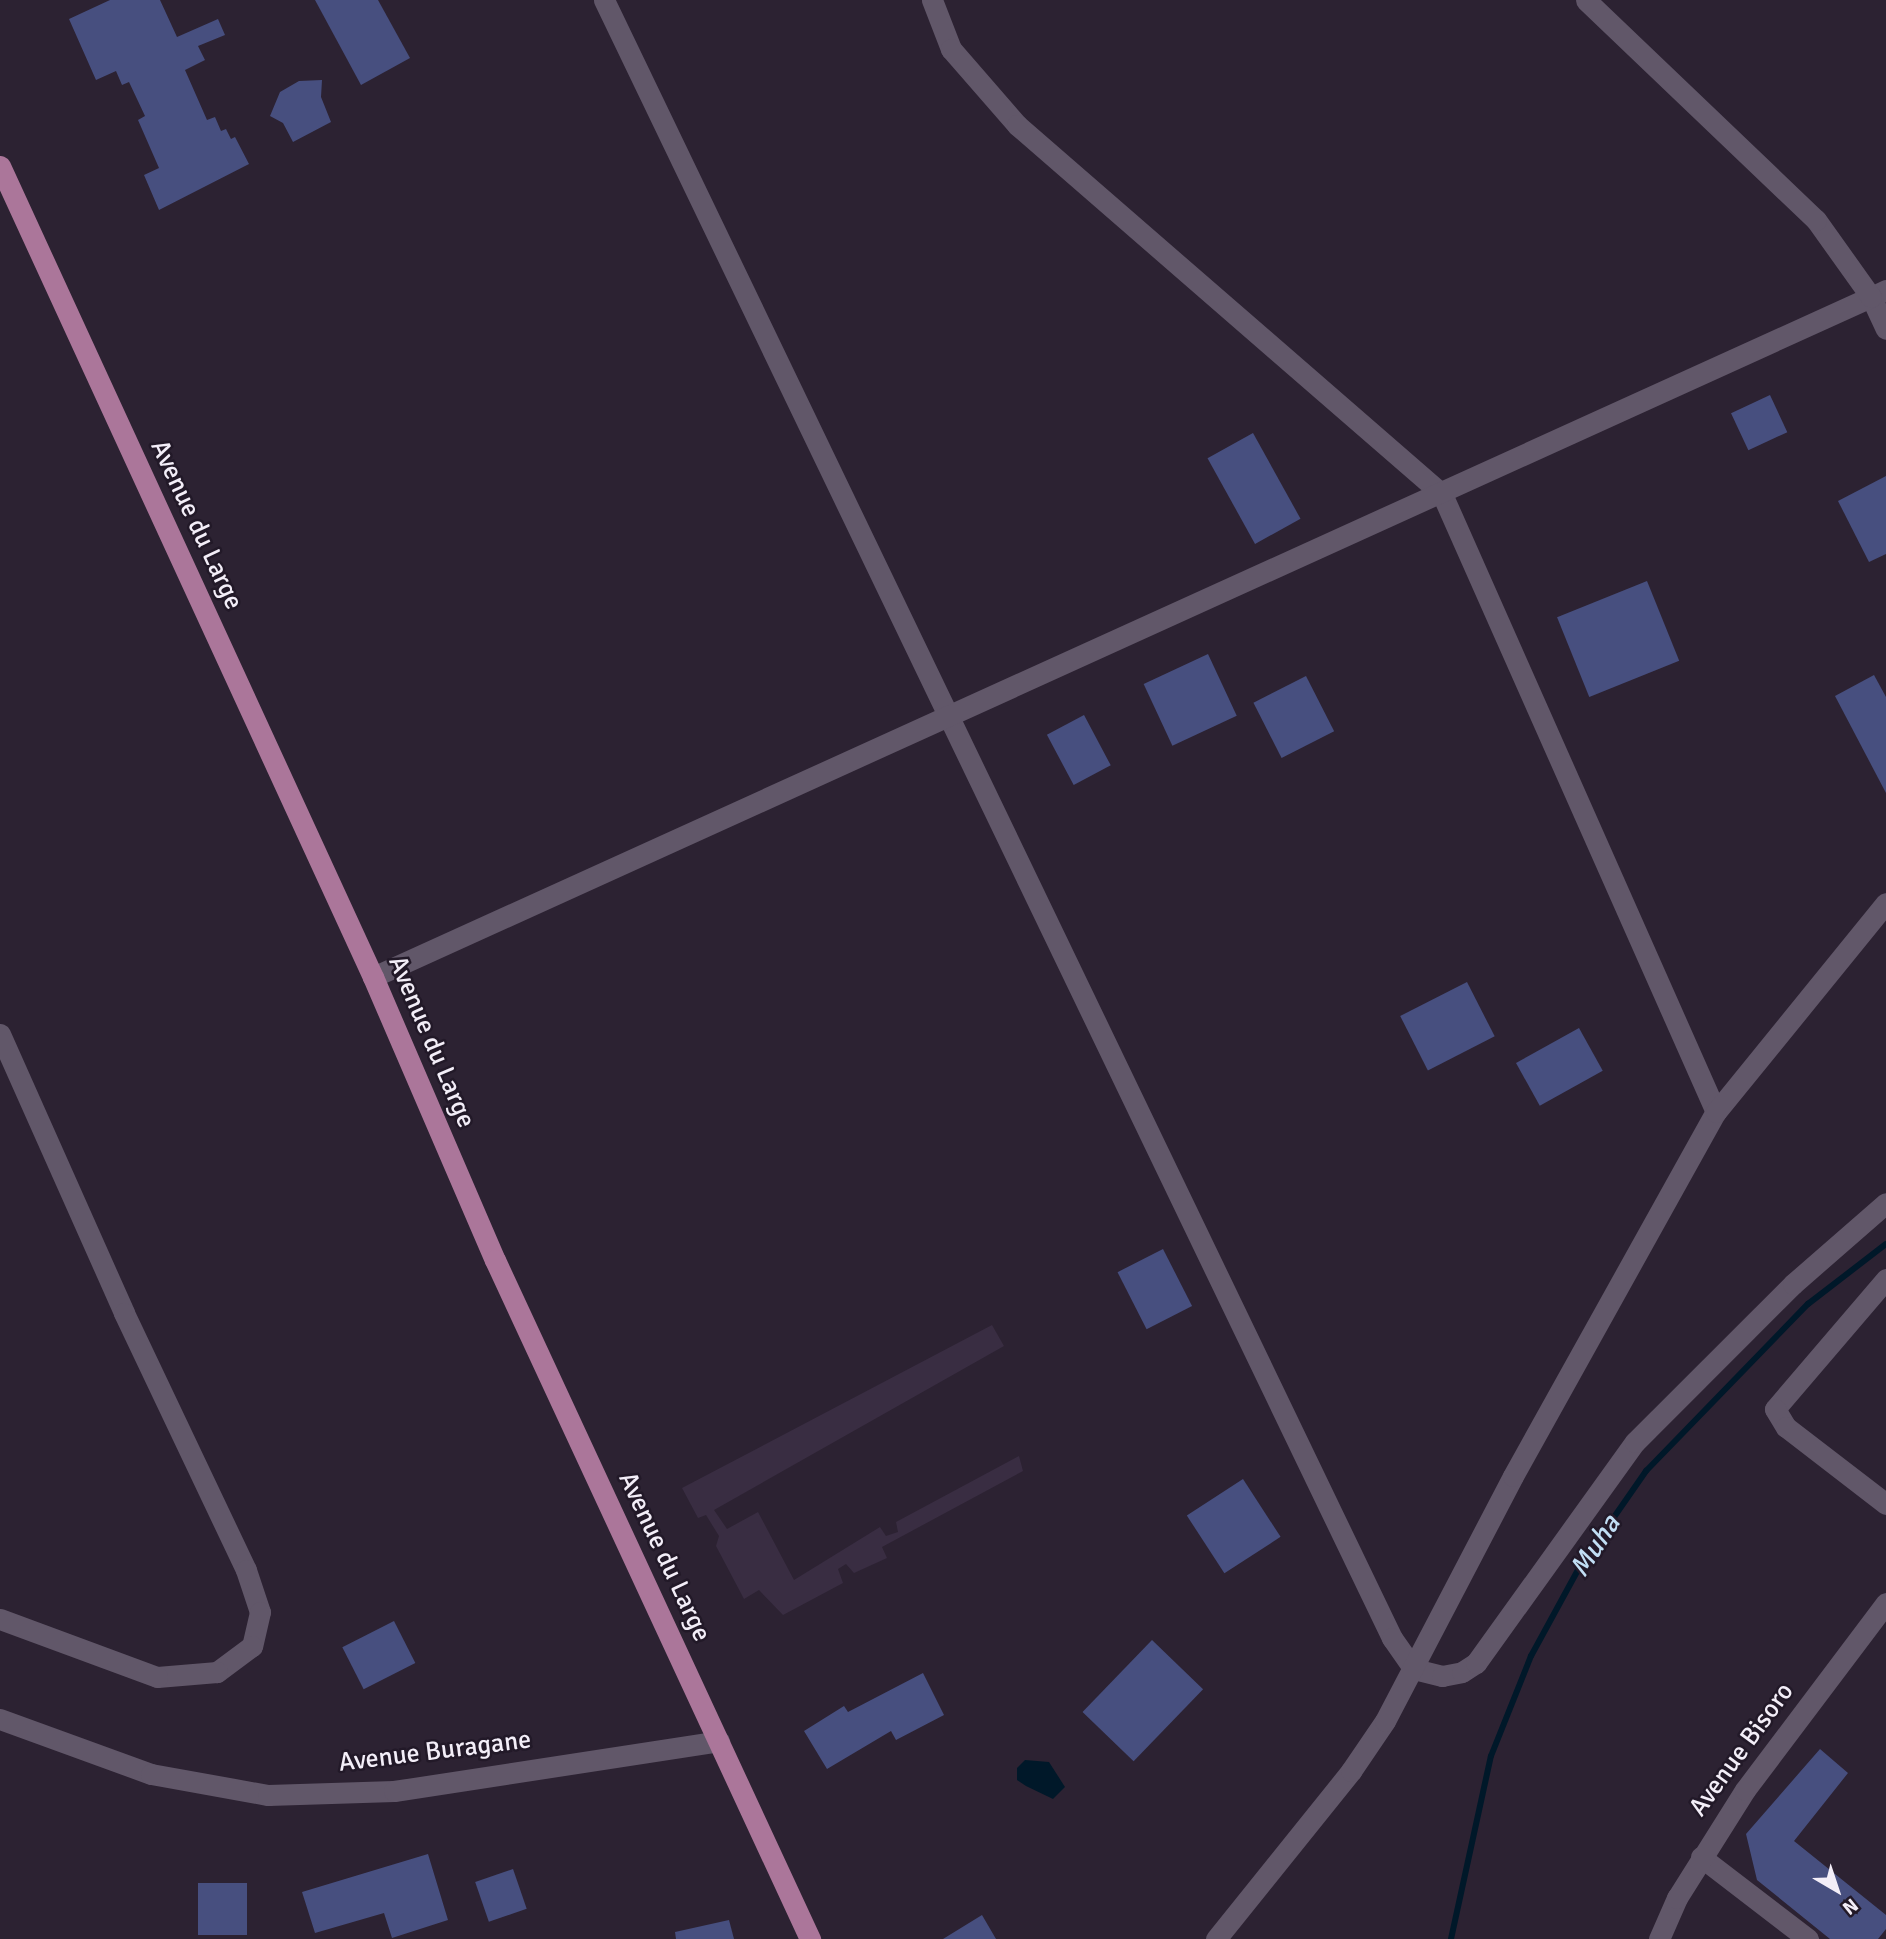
<!DOCTYPE html>
<style>
body{margin:0}
#map{position:relative;width:1886px;height:1939px;overflow:hidden;background:#2c2232;font-family:Signika,sans-serif}
div>[style]{position:absolute}
[style*='--x']{left:calc(var(--x)*1px);top:calc(var(--y)*1px);width:calc(var(--w)*1px);rotate:calc(var(--a)*1deg)}
.built>*{inset:0;background:#392d42}
.water>*{inset:0;background:#001829}
.stream>*{height:6px;margin:-3px;padding:0 3px;transform-origin:3px;border-radius:3px;background:#001829}
.building>*{inset:0;background:#474f7f;transform-origin:0 0}
.minor>*{height:21px;margin:-10.5px;padding:0 10.5px;transform-origin:10.5px;border-radius:10.5px;background:#615769}
.major>*{height:21px;margin:-10.5px;padding:0 10.5px;transform-origin:10.5px;border-radius:10.5px;background:#ab769a}
span{translate:-50% -50%;white-space:nowrap;text-align:center;line-height:1.15;-webkit-text-stroke:5px #221928;paint-order:stroke}
.street-label{font-size:26px;color:#f3eef8}
.water-label{font-size:28px;color:#c1def4;font-style:italic}
.north{position:absolute;left:1802px;top:1855px;width:70px;height:70px;-webkit-text-stroke:5px #221928;paint-order:stroke;rotate:141deg;font-size:19px;font-weight:700;line-height:28px;text-align:center;color:#f3eef8}
.north::after{content:'';display:block;margin:auto;width:24px;height:32px;background:#f3eef8;clip-path:polygon(50% 0,100% 100%,50% 72%,0 100%)}
</style>
<div id="map">
<div class="built">
<div style="clip-path:polygon(992px 1325px,1004px 1346px,714px 1510px,727px 1529px,758px 1512px,794px 1580px,880px 1527px,886px 1536px,898px 1532px,896px 1522px,1019px 1456px,1023px 1471px,882px 1547px,887px 1558px,854px 1573px,846px 1564px,838px 1569px,843px 1583px,783px 1615px,759px 1590px,744px 1599px,716px 1546px,719px 1536px,706px 1515px,698px 1518px,682px 1488px)"></div>
</div>
<div class="water">
<div style="clip-path:polygon(1025px 1760px,1049px 1762px,1065px 1787px,1053px 1799px,1026px 1786px,1017px 1780px,1017px 1768px)"></div>
</div>
<div class="stream">
<div style="--x:1451;--y:1939;--w:187;--a:-77.7"></div>
<div style="--x:1491;--y:1756;--w:108;--a:-68.2"></div>
<div style="--x:1531;--y:1656;--w:102;--a:-61.4"></div>
<div style="--x:1580;--y:1566;--w:116;--a:-55.2"></div>
<div style="--x:1646;--y:1471;--w:233;--a:-45.9"></div>
<div style="--x:1808;--y:1304;--w:98;--a:-37.6"></div>
</div>
<div class="building">
<div style="clip-path:polygon(110px 0,160px 0,177px 37px,218px 19px,225px 35px,198px 46px,205px 60px,185px 70px,207px 120px,215px 117px,221px 131px,226px 129px,231px 139px,235px 137px,249px 164px,159px 210px,144px 175px,159px 168px,138px 120px,145px 116px,129px 82px,122px 85px,116px 71px,96px 80px,69px 19px)"></div>
<div style="clip-path:polygon(315px 0,378px 0,410px 58px,361px 85px)"></div>
<div style="clip-path:polygon(322px 80px,321px 97px,331px 122px,293px 142px,283px 123px,270px 116px,280px 92px,299px 81px)"></div>
<div style="left:1770px;top:395px;width:41px;height:43px;rotate:65deg"></div>
<div style="left:1253px;top:433px;width:98px;height:52px;rotate:61deg"></div>
<div style="clip-path:polygon(1886px 476px,1886px 554px,1869px 562px,1838px 501px)"></div>
<div style="left:1647px;top:581px;width:86px;height:97px;rotate:68deg"></div>
<div style="left:1208px;top:654px;width:68px;height:71px;rotate:65deg"></div>
<div style="clip-path:polygon(1874px 675px,1886px 697px,1886px 793px,1835px 696px)"></div>
<div style="left:1306px;top:676px;width:62px;height:59px;rotate:63deg"></div>
<div style="left:1084px;top:715px;width:57px;height:42px;rotate:62deg"></div>
<div style="left:1467px;top:982px;width:61px;height:75px;rotate:63deg"></div>
<div style="left:1579px;top:1028px;width:49px;height:72px;rotate:61deg"></div>
<div style="left:1163px;top:1249px;width:64px;height:51px;rotate:63deg"></div>
<div style="left:1243px;top:1479px;width:69px;height:67px;rotate:57deg"></div>
<div style="left:394px;top:1621px;width:47px;height:58px;rotate:63deg"></div>
<div style="left:1152px;top:1640px;width:71px;height:100px;rotate:44deg"></div>
<div style="clip-path:polygon(923px 1673px,944px 1715px,896px 1740px,891px 1731px,827px 1769px,804px 1731px,844px 1706px,848px 1712px)"></div>
<div style="clip-path:polygon(1820px 1749px,1848px 1773px,1794px 1841px,1886px 1915px,1886px 1929px,1878px 1939px,1830px 1939px,1757px 1880px,1746px 1834px)"></div>
<div style="clip-path:polygon(428px 1854px,448px 1920px,392px 1938px,384px 1913px,315px 1933px,302px 1892px)"></div>
<div style="left:513px;top:1869px;width:42px;height:40px;rotate:71deg"></div>
<div style="left:198px;top:1883px;width:49px;height:52px"></div>
<div style="clip-path:polygon(982px 1915px,996px 1939px,943px 1939px)"></div>
<div style="clip-path:polygon(729px 1920px,734px 1939px,676px 1939px,675px 1932px)"></div>
</div>
<div class="minor">
<div style="--x:604;--y:0;--w:1818;--a:64.31"></div>
<div style="--x:1392;--y:1638;--w:38;--a:55"></div>
<div style="--x:1414;--y:1669;--w:29;--a:14"></div>
<div style="--x:1442;--y:1676;--w:20;--a:-11"></div>
<div style="--x:1462;--y:1672;--w:17;--a:-33"></div>
<div style="--x:1476;--y:1663;--w:272;--a:-54.3"></div>
<div style="--x:1635;--y:1442;--w:223;--a:-45"></div>
<div style="--x:1793;--y:1284;--w:123;--a:-41.1"></div>
<div style="--x:932;--y:0;--w:53;--a:68.8"></div>
<div style="--x:951;--y:49;--w:101;--a:49"></div>
<div style="--x:1017;--y:125;--w:563;--a:40.97"></div>
<div style="--x:1442;--y:494;--w:676;--a:66.09"></div>
<div style="--x:1886;--y:290;--w:17;--a:155"></div>
<div style="--x:1871;--y:297;--w:35;--a:65"></div>
<div style="--x:373;--y:977;--w:1645;--a:-24.42"></div>
<div style="--x:1871;--y:297;--w:95;--a:-125.5"></div>
<div style="--x:1816;--y:220;--w:318;--a:-136.3"></div>
<div style="--x:0;--y:1034;--w:305;--a:66"></div>
<div style="--x:124;--y:1313;--w:284;--a:64.6"></div>
<div style="--x:246;--y:1570;--w:44;--a:71.6"></div>
<div style="--x:260;--y:1612;--w:35;--a:103"></div>
<div style="--x:252;--y:1646;--w:44;--a:143.4"></div>
<div style="--x:217;--y:1672;--w:60;--a:175.2"></div>
<div style="--x:157;--y:1677;--w:167;--a:-159.7"></div>
<div style="--x:1886;--y:1279;--w:171;--a:130.5"></div>
<div style="--x:1775;--y:1409;--w:21;--a:59"></div>
<div style="--x:1786;--y:1427;--w:126;--a:37.6"></div>
<div style="--x:0;--y:1719;--w:161;--a:20"></div>
<div style="--x:151;--y:1774;--w:119;--a:10.2"></div>
<div style="--x:268;--y:1795;--w:126;--a:-1.8"></div>
<div style="--x:394;--y:1791;--w:329;--a:-8.7"></div>
<div style="--x:1701;--y:1857;--w:135;--a:37.5"></div>
<div style="--x:1216;--y:1939;--w:216;--a:-51.2"></div>
<div style="--x:1351;--y:1771;--w:60;--a:-55.8"></div>
<div style="--x:1385;--y:1721;--w:276;--a:-62.4"></div>
<div style="--x:1513;--y:1476;--w:417;--a:-60.9"></div>
<div style="--x:1716;--y:1112;--w:269;--a:-50.9"></div>
<div style="--x:1659;--y:1939;--w:45;--a:-66.3"></div>
<div style="--x:1677;--y:1898;--w:128;--a:-57.8"></div>
<div style="--x:1745;--y:1790;--w:234;--a:-53"></div>
</div>
<div class="major">
<div style="--x:0;--y:166;--w:893;--a:65.3"></div>
<div style="--x:373;--y:977;--w:308;--a:66.7"></div>
<div style="--x:495;--y:1260;--w:749;--a:65.11"></div>
</div>
<div class="street-label">
<span style="left:196px;top:525px;rotate:65deg">Avenue du Large</span>
<span style="left:431px;top:1042px;rotate:67deg">Avenue du Large</span>
<span style="left:664px;top:1557px;rotate:65deg">Avenue du Large</span>
<span style="left:1742px;top:1750px;rotate:-54deg">Avenue Bisoro</span>
<span style="left:435px;top:1752px;rotate:-7deg">Avenue Buragane</span>
</div>
<div class="water-label">
<span style="left:1595px;top:1546px;rotate:-57deg">Muha</span>
</div>
<div class="north">N</div>
</div>
